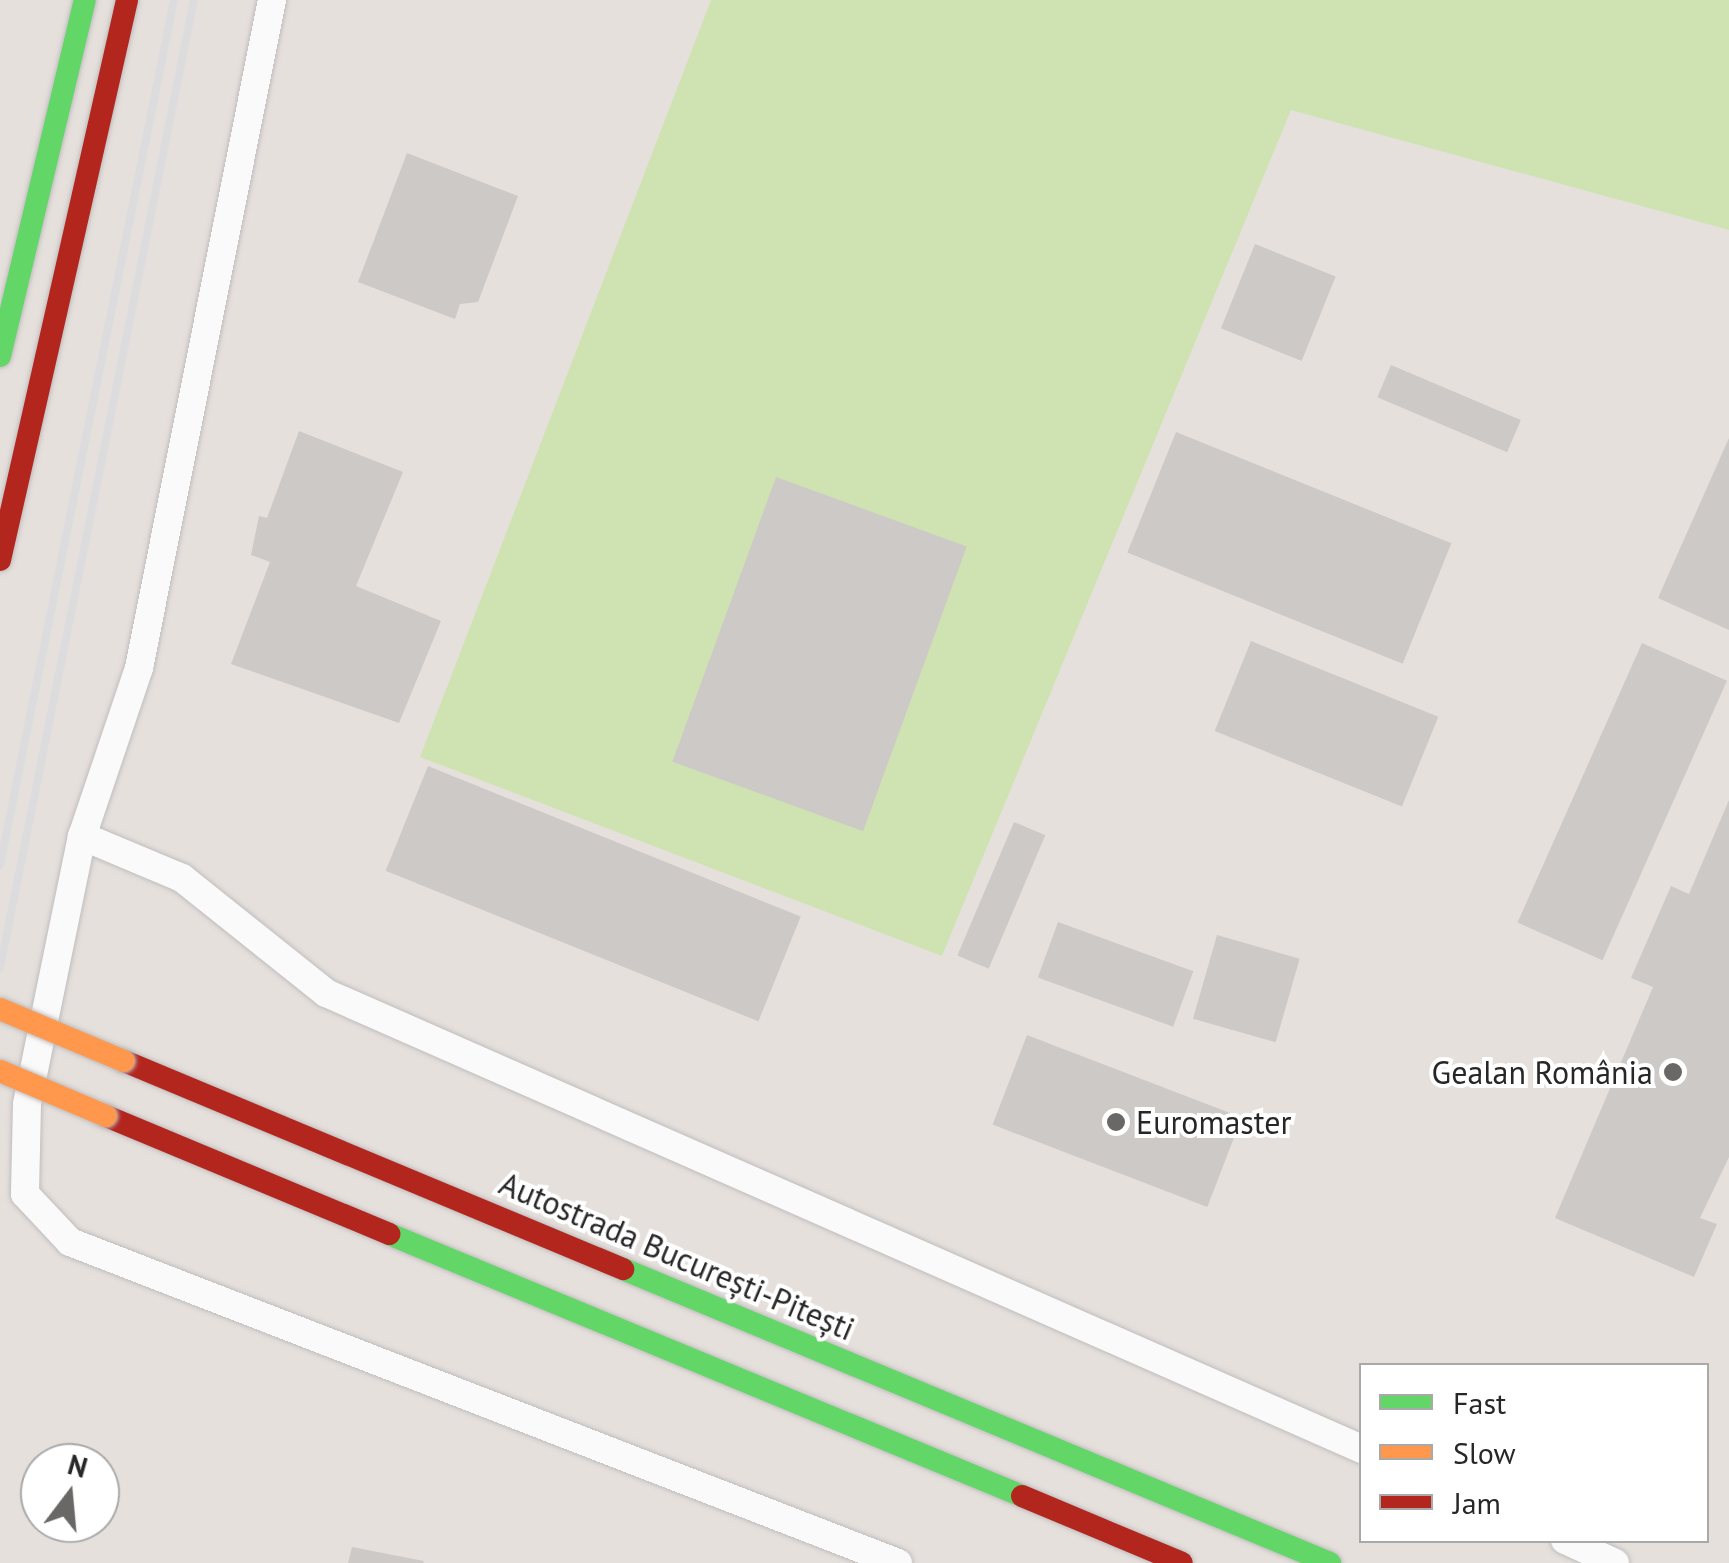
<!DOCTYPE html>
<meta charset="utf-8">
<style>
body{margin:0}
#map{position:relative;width:1729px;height:1563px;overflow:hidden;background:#e6e0dc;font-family:"PT Sans",sans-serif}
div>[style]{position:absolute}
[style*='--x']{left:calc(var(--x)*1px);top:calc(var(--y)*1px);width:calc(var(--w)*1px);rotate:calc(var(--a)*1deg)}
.green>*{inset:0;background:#cfe3b2}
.building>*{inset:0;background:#ccc9c6;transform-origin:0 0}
.roads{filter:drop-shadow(0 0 2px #bfbdbe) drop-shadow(0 0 2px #bfbdbe)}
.street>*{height:28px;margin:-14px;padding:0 14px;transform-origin:14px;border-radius:14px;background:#fbfafa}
.fast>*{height:22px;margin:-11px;padding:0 11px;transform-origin:11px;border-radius:11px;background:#63d668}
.jam>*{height:22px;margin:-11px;padding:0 11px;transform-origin:11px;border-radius:11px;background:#b3261e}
.rail>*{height:8px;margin:-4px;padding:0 4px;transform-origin:4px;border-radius:4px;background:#dcdcde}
.bridges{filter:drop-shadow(0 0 2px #bfbcbb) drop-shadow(0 0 2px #bfbcbb)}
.slow-bridge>*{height:22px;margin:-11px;padding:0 11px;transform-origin:11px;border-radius:11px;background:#ff974d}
.dots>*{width:28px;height:28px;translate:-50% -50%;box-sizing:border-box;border:5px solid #fff;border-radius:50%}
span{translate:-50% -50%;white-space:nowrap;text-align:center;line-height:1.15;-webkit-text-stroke:8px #fff;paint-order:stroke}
.poi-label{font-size:32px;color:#272727}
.right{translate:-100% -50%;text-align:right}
.left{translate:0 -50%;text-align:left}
.street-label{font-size:32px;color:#272727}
.legend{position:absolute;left:1359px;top:1363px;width:350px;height:180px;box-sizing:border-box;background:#fff;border:2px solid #a9a9a9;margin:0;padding:12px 18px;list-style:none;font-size:30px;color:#272727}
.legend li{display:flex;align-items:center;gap:20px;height:50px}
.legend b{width:50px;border:2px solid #a9a9a9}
.north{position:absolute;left:20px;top:1443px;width:100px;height:100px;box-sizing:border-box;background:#fff;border:2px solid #a9a9a9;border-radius:50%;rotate:16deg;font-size:28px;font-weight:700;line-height:40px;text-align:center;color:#272727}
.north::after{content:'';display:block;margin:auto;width:35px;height:45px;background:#6a6866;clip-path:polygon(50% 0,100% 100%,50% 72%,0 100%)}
</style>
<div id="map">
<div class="green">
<div style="clip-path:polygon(711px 0,1729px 0,1729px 230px,1291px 110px,942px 956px,420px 757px)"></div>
</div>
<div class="building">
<div style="clip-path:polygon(407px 153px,518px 196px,478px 302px,460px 304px,455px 319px,358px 282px)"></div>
<div style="left:1255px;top:244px;width:87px;height:91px;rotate:22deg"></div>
<div style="left:1391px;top:365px;width:141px;height:35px;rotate:23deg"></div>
<div style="clip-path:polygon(299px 431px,403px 472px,356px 586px,441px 621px,399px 723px,231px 664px,270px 562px,251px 555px,259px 516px,267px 518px)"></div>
<div style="left:1176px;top:432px;width:297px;height:130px;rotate:22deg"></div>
<div style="clip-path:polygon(1729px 438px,1729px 630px,1658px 598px)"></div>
<div style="left:776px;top:477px;width:203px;height:303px;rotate:20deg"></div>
<div style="left:1251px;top:641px;width:202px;height:97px;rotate:22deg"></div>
<div style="left:1642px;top:643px;width:93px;height:306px;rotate:24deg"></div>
<div style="left:428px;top:766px;width:402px;height:113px;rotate:22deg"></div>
<div style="clip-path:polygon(1729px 800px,1729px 1157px,1700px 1218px,1717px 1224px,1694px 1277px,1555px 1218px,1653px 987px,1631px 978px,1671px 886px,1689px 894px)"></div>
<div style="left:1014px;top:822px;width:34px;height:145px;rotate:23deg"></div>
<div style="left:1058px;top:922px;width:144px;height:59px;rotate:20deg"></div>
<div style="left:1217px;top:935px;width:86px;height:87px;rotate:16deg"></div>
<div style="left:1027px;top:1035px;width:230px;height:96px;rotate:21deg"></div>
<div style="clip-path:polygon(352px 1547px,424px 1561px,423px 1563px,348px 1563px)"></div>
</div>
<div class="roads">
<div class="street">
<div style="--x:272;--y:0;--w:681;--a:101.26"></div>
<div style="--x:139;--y:668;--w:177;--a:108.7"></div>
<div style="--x:82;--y:836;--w:274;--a:101.6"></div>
<div style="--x:27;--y:1104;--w:90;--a:91.3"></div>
<div style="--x:25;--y:1194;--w:66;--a:46.8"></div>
<div style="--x:70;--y:1242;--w:888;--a:21.19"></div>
<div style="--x:82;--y:836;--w:108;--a:22.8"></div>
<div style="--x:182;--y:878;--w:184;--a:38.6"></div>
<div style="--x:326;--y:993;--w:1132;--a:23.76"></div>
<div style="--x:1565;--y:1540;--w:55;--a:24.7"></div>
</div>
<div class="fast">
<div style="--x:0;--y:356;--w:366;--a:-76.6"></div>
<div style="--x:389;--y:1234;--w:685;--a:22.48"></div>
<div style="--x:623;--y:1269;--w:766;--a:22.58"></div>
</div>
<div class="jam">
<div style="--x:0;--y:560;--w:574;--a:-77.22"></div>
<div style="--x:124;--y:1061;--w:541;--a:22.63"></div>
<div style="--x:106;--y:1116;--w:307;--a:22.6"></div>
<div style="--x:1022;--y:1496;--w:173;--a:22.7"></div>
</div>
</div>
<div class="rail">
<div style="--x:0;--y:865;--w:882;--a:-78.63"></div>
<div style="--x:0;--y:968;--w:987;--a:-78.67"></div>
</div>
<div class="bridges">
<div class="slow-bridge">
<div style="--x:0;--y:1009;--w:134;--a:22.8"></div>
<div style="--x:0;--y:1071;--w:115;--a:23"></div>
</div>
</div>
<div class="dots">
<div style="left:1673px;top:1072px;background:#6a6866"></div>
<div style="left:1116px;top:1122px;background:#6a6866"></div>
</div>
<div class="poi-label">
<span class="right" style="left:1653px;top:1072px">Gealan România</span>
<span class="left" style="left:1136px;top:1122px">Euromaster</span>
</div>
<div class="street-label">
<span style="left:677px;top:1256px;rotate:23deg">Autostrada București-Pitești</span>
</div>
<ul class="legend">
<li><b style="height:12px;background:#63d668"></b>Fast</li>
<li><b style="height:12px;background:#ff974d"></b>Slow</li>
<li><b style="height:12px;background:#b3261e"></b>Jam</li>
</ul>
<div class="north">N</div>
</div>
